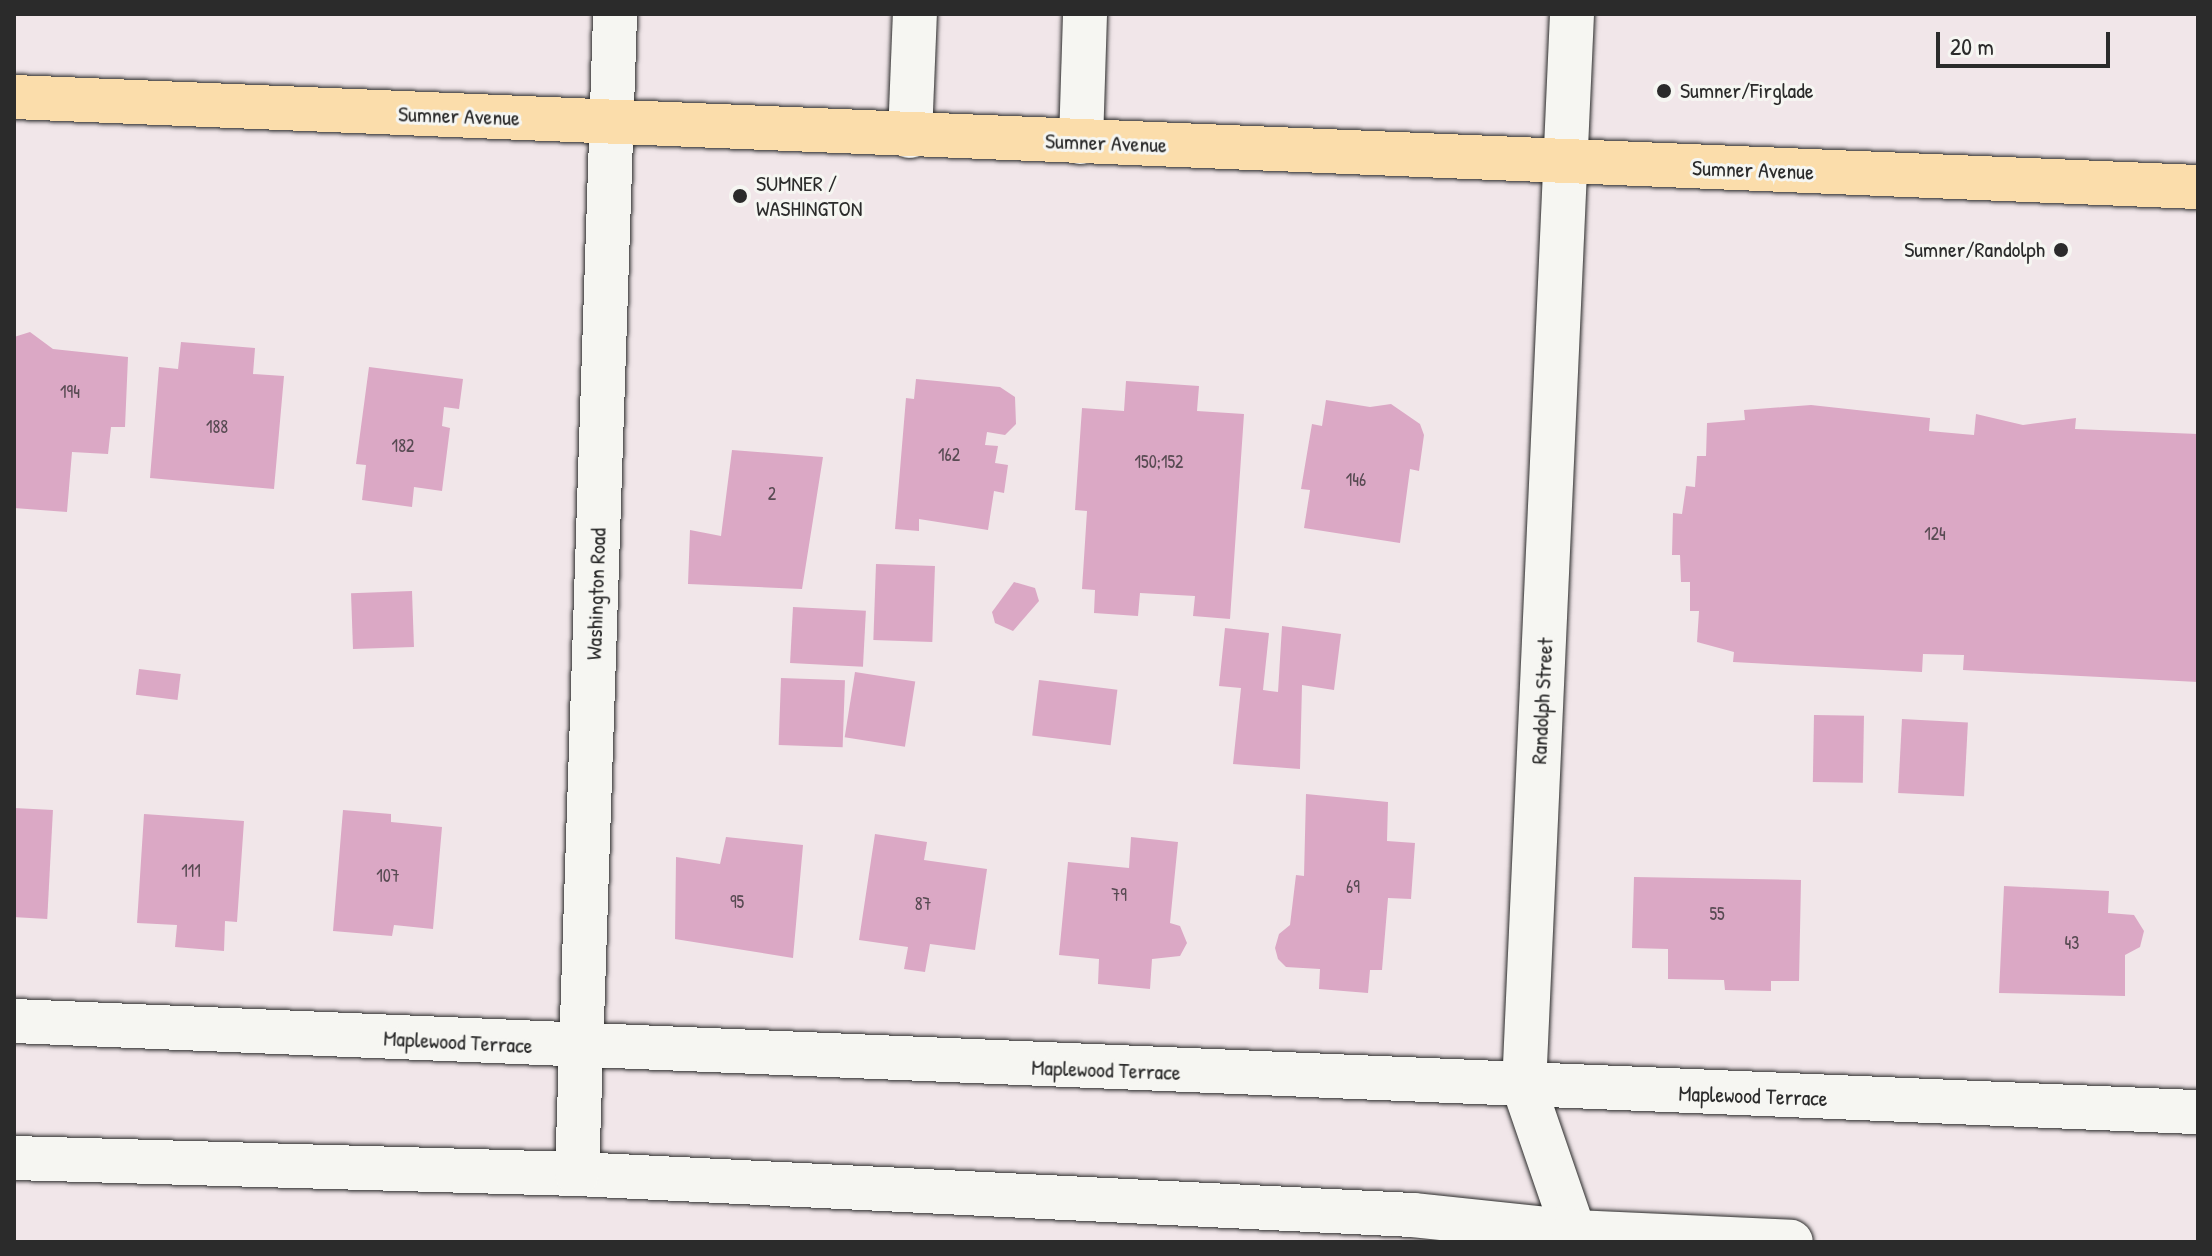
<!DOCTYPE html>
<style>
body{margin:0}
#map{position:relative;width:2212px;height:1256px;overflow:hidden;background:#f1e6e9;font-family:"Patrick Hand",sans-serif}
div>[style]{position:absolute}
[style*='--x']{left:calc(var(--x)*1px);top:calc(var(--y)*1px);width:calc(var(--w)*1px);rotate:calc(var(--a)*1deg)}
.building>*{inset:0;background:#dba8c5;transform-origin:0 0}
.roads{filter:drop-shadow(0 0 2px #2b2b2b) drop-shadow(0 0 2px #2b2b2b)}
.minor>*{height:44px;margin:-22px;padding:0 22px;transform-origin:22px;border-radius:22px;background:#f6f6f2}
.major>*{height:44px;margin:-22px;padding:0 22px;transform-origin:22px;border-radius:22px;background:#fbddab}
.dots>*{width:22px;height:22px;translate:-50% -50%;box-sizing:border-box;border:4px solid #f6f6f2;border-radius:50%}
span{translate:-50% -50%;white-space:nowrap;text-align:center;line-height:1.15;-webkit-text-stroke:6px #f6f6f2;paint-order:stroke}
.number-label{font-size:18px;color:#574a52}
.number-label span{-webkit-text-stroke-width:0}
.poi-label{font-size:22px;color:#2b2b2b}
.left{translate:0 -50%;text-align:left}
.right{translate:-100% -50%;text-align:right}
.street-label{font-size:22px;color:#2b2b2b}
.frame{position:absolute;inset:0;border:16px solid #2b2b2b;pointer-events:none}
.scale{position:absolute;left:1936px;top:32px;width:174px;height:36px;box-sizing:border-box;border:4px solid #2b2b2b;border-top:0;padding-left:10px;font-size:24px;line-height:28px;white-space:nowrap;color:#2b2b2b;-webkit-text-stroke:6px #f6f6f2;paint-order:stroke}
</style>
<div id="map">
<div class="building">
<div style="clip-path:polygon(30px 332px,53px 349px,128px 357px,125px 427px,111px 427px,108px 454px,72px 452px,67px 512px,14px 508px,14px 337px)"></div>
<div style="clip-path:polygon(181px 342px,255px 348px,253px 374px,284px 376px,274px 489px,150px 478px,159px 367px,178px 369px)"></div>
<div style="clip-path:polygon(369px 367px,463px 379px,459px 409px,444px 407px,442px 426px,450px 428px,442px 491px,414px 487px,412px 507px,362px 500px,366px 465px,356px 464px)"></div>
<div style="clip-path:polygon(916px 379px,1000px 387px,1015px 397px,1016px 424px,1005px 435px,987px 432px,985px 445px,998px 446px,995px 463px,1008px 465px,1004px 493px,994px 491px,988px 530px,919px 519px,919px 531px,895px 529px,906px 398px,914px 399px)"></div>
<div style="clip-path:polygon(1126px 381px,1199px 386px,1197px 411px,1244px 414px,1230px 619px,1193px 616px,1195px 596px,1140px 593px,1138px 616px,1094px 613px,1095px 590px,1082px 589px,1087px 511px,1075px 510px,1082px 408px,1124px 411px)"></div>
<div style="clip-path:polygon(1326px 400px,1370px 407px,1391px 404px,1420px 424px,1424px 435px,1419px 471px,1410px 469px,1400px 543px,1304px 528px,1310px 490px,1301px 489px,1312px 424px,1322px 426px)"></div>
<div style="clip-path:polygon(1811px 405px,1930px 418px,1929px 431px,1974px 435px,1976px 414px,2023px 425px,2076px 418px,2075px 429px,2198px 434px,2198px 682px,1963px 670px,1964px 655px,1923px 654px,1922px 672px,1733px 662px,1734px 652px,1697px 642px,1699px 611px,1690px 611px,1690px 582px,1681px 582px,1680px 555px,1672px 555px,1673px 513px,1682px 514px,1686px 486px,1695px 487px,1697px 456px,1706px 456px,1707px 423px,1745px 420px,1744px 410px)"></div>
<div style="clip-path:polygon(732px 450px,823px 457px,802px 589px,688px 584px,690px 530px,721px 536px)"></div>
<div style="left:876px;top:564px;width:59px;height:76px;rotate:2deg"></div>
<div style="clip-path:polygon(1014px 582px,1035px 588px,1039px 601px,1013px 631px,995px 623px,992px 612px)"></div>
<div style="left:412px;top:591px;width:56px;height:61px;rotate:88deg"></div>
<div style="left:793px;top:607px;width:73px;height:56px;rotate:3deg"></div>
<div style="clip-path:polygon(1282px 626px,1341px 634px,1334px 690px,1302px 685px,1300px 769px,1233px 764px,1241px 688px,1219px 686px,1225px 628px,1269px 633px,1263px 690px,1278px 692px)"></div>
<div style="left:139px;top:669px;width:42px;height:26px;rotate:7deg"></div>
<div style="left:855px;top:672px;width:61px;height:66px;rotate:9deg"></div>
<div style="left:781px;top:678px;width:64px;height:67px;rotate:2deg"></div>
<div style="left:1039px;top:680px;width:79px;height:56px;rotate:7deg"></div>
<div style="left:1814px;top:715px;width:50px;height:67px;rotate:1deg"></div>
<div style="left:1902px;top:719px;width:66px;height:74px;rotate:3deg"></div>
<div style="clip-path:polygon(1306px 794px,1388px 802px,1387px 841px,1415px 843px,1411px 899px,1388px 898px,1382px 970px,1370px 970px,1368px 993px,1319px 989px,1320px 969px,1286px 967px,1278px 959px,1275px 948px,1279px 934px,1290px 925px,1296px 875px,1304px 876px)"></div>
<div style="left:14px;top:808px;width:39px;height:109px;rotate:3deg"></div>
<div style="clip-path:polygon(343px 810px,391px 814px,391px 822px,442px 827px,433px 929px,394px 925px,392px 936px,333px 931px)"></div>
<div style="clip-path:polygon(144px 814px,244px 821px,237px 922px,225px 921px,224px 951px,175px 947px,177px 925px,137px 923px)"></div>
<div style="clip-path:polygon(875px 834px,927px 842px,924px 860px,987px 869px,975px 950px,930px 944px,925px 972px,904px 969px,908px 947px,859px 940px)"></div>
<div style="clip-path:polygon(726px 837px,803px 845px,793px 958px,675px 939px,676px 857px,720px 864px)"></div>
<div style="clip-path:polygon(1131px 837px,1178px 842px,1170px 923px,1180px 926px,1187px 943px,1180px 956px,1152px 959px,1150px 989px,1098px 984px,1099px 959px,1059px 955px,1068px 862px,1129px 868px)"></div>
<div style="clip-path:polygon(1634px 877px,1801px 880px,1799px 981px,1771px 981px,1771px 991px,1725px 990px,1724px 980px,1668px 979px,1668px 949px,1632px 948px)"></div>
<div style="clip-path:polygon(2004px 886px,2109px 891px,2108px 913px,2134px 915px,2144px 931px,2140px 947px,2125px 955px,2125px 996px,1999px 993px)"></div>
</div>
<div class="roads">
<div class="minor">
<div style="--x:1572;--y:14;--w:1074;--a:92.56"></div>
<div style="--x:1524;--y:1087;--w:153;--a:71"></div>
<div style="--x:910;--y:136;--w:122;--a:-87.7"></div>
<div style="--x:1081;--y:142;--w:128;--a:-88.2"></div>
<div style="--x:14;--y:1021;--w:2186;--a:2.39"></div>
<div style="--x:14;--y:1158;--w:563;--a:1.63"></div>
<div style="--x:577;--y:1174;--w:837;--a:2.81"></div>
<div style="--x:1413;--y:1215;--w:162;--a:6"></div>
<div style="--x:1574;--y:1232;--w:217;--a:2.6"></div>
<div style="--x:577;--y:1174;--w:1161;--a:-88.12"></div>
</div>
<div class="major">
<div style="--x:14;--y:97;--w:2186;--a:2.36"></div>
</div>
</div>
<div class="dots">
<div style="left:1664px;top:91px;background:#2b2b2b"></div>
<div style="left:740px;top:196px;background:#2b2b2b"></div>
<div style="left:2061px;top:250px;background:#2b2b2b"></div>
</div>
<div class="number-label">
<span style="left:70px;top:392px">194</span>
<span style="left:217px;top:427px">188</span>
<span style="left:403px;top:446px">182</span>
<span style="left:949px;top:455px">162</span>
<span style="left:1159px;top:462px">150;152</span>
<span style="left:1356px;top:480px">146</span>
<span style="left:772px;top:494px">2</span>
<span style="left:1935px;top:534px">124</span>
<span style="left:191px;top:871px">111</span>
<span style="left:388px;top:876px">107</span>
<span style="left:1353px;top:887px">69</span>
<span style="left:1119px;top:895px">79</span>
<span style="left:737px;top:902px">95</span>
<span style="left:923px;top:904px">87</span>
<span style="left:1717px;top:914px">55</span>
<span style="left:2072px;top:943px">43</span>
</div>
<div class="poi-label">
<span class="left" style="left:1680px;top:91px">Sumner/Firglade</span>
<span class="left" style="left:756px;top:196px">SUMNER /<br>WASHINGTON</span>
<span class="right" style="left:2045px;top:250px">Sumner/Randolph</span>
</div>
<div class="street-label">
<span style="left:459px;top:116px;rotate:2deg">Sumner Avenue</span>
<span style="left:1106px;top:143px;rotate:2deg">Sumner Avenue</span>
<span style="left:1753px;top:170px;rotate:2deg">Sumner Avenue</span>
<span style="left:596px;top:594px;rotate:-88deg">Washington Road</span>
<span style="left:1542px;top:701px;rotate:-87deg">Randolph Street</span>
<span style="left:458px;top:1042px;rotate:3deg">Maplewood Terrace</span>
<span style="left:1106px;top:1070px;rotate:2deg">Maplewood Terrace</span>
<span style="left:1753px;top:1096px;rotate:2deg">Maplewood Terrace</span>
</div>
<div class="frame"></div>
<div class="scale">20 m</div>
</div>
